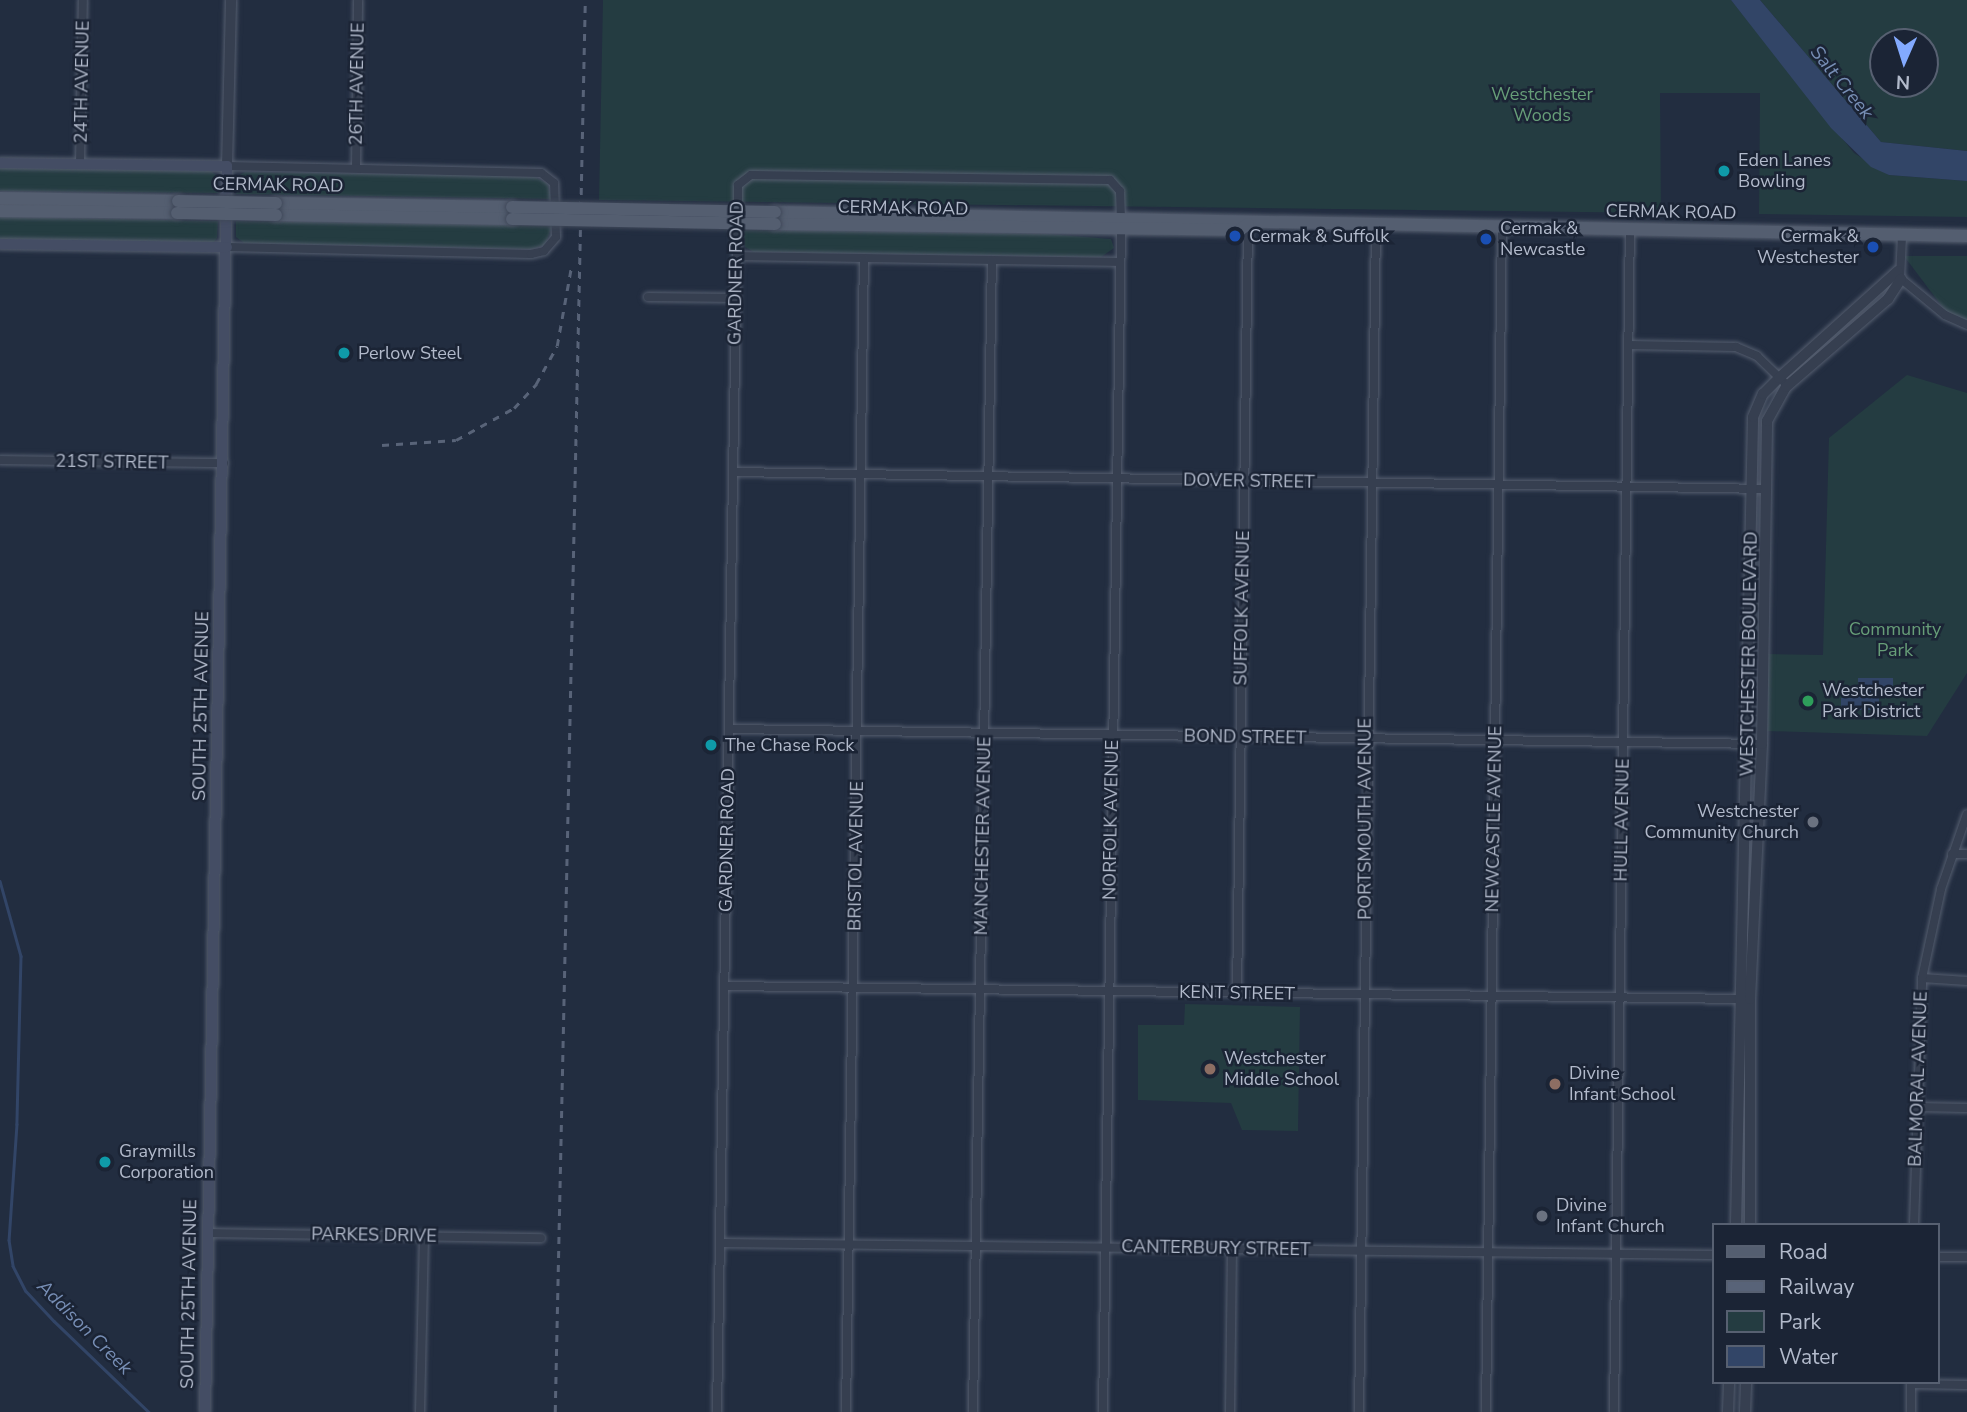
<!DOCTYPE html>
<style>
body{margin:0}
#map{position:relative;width:1967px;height:1412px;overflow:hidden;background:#222d40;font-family:"Nunito Sans",sans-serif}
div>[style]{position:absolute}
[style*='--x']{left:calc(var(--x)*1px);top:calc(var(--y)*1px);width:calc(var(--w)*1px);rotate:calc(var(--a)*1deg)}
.green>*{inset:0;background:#243c41}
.water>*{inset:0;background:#324567}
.stream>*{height:2.5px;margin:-1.25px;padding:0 1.25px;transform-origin:1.25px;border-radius:1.25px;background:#324567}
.roads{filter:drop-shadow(0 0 2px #545d6e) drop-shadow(0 0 2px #545d6e)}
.minor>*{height:8px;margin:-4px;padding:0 4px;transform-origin:4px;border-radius:4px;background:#363f50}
.tertiary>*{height:10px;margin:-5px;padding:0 5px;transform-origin:5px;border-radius:5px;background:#363f50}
.secondary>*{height:10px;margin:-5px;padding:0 5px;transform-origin:5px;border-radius:5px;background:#444d64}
.primary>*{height:12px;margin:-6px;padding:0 6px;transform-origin:6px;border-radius:6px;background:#545e70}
.rail>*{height:2.5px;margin-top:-1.25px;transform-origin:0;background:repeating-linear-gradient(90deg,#586378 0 7px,transparent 0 14px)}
.bridges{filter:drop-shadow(0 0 2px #3f4859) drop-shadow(0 0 2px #3f4859)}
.primary-bridge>*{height:12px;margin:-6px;padding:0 6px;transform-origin:6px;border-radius:6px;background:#545e70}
.dots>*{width:19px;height:19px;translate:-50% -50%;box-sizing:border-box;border:4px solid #1b2435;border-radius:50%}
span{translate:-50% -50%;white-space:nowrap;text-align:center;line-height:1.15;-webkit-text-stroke:5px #1b2435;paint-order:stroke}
.street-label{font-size:18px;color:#b2bacb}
.park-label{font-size:18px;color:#679e78}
.poi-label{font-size:18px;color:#b2bacb}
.left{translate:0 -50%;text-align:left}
.right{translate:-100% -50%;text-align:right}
.water-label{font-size:19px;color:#778eb5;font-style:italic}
.legend{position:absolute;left:1712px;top:1223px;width:228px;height:161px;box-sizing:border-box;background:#1b2435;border:2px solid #576071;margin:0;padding:9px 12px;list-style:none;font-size:21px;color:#b2bacb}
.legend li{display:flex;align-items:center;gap:14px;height:35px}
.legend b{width:35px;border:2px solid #576071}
.north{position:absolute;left:1869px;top:28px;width:70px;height:70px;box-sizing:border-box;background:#1b2435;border:2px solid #576071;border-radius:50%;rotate:183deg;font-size:19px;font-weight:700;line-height:28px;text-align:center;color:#b2bacb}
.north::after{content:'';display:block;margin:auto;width:24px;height:32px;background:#83aaff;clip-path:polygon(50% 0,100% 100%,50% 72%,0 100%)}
</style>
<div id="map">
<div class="green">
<div style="clip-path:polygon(603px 0,1731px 0,1854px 153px,1889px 175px,1967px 181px,1967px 217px,1759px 214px,1760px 93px,1660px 93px,1661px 213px,599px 200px)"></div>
<div style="clip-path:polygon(evenodd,1760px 0,1967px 0,1967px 151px,1881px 142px,1760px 0,1883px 42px,1925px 42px,1925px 84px,1883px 84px,1883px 42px)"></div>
<div style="clip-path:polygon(0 168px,211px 171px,218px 177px,218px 193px,0 191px)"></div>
<div style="clip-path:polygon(245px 172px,532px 176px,547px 183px,552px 199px,236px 194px,238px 176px)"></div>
<div style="clip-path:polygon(0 217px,218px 221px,217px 238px,213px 243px,0 240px)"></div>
<div style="clip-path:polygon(236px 221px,552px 226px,545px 245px,532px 249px,244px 243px,236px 237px)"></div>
<div style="clip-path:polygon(742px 230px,1048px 234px,1111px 239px,1114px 248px,1101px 257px,754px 252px,745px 247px)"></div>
<div style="clip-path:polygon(1904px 256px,1967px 256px,1967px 320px,1947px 313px)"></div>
<div style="clip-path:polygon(1907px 375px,1967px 393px,1967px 673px,1927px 736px,1767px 731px,1768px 654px,1823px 655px,1829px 438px)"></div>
<div style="clip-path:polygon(1185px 1004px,1300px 1007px,1298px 1131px,1242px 1130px,1231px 1103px,1138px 1100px,1138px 1025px,1184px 1025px)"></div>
</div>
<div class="water">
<div style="clip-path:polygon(1731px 0,1760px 0,1881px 142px,1967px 151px,1967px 181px,1889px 175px,1871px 167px,1831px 128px)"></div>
<div style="clip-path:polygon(1858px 678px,1893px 678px,1893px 692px,1879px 692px,1879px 710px,1841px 710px,1841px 698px,1858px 698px)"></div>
</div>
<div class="stream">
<div style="--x:0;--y:881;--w:78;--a:74.4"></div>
<div style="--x:21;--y:956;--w:168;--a:91.4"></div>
<div style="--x:17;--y:1124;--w:116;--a:93.9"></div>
<div style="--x:9;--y:1240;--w:26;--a:81"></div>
<div style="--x:13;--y:1266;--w:28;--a:63"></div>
<div style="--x:26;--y:1291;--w:41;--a:47"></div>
<div style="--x:54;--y:1321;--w:132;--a:43.8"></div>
</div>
<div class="roads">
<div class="minor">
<div style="--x:80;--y:164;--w:164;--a:-89"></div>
<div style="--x:356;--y:168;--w:168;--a:-89.3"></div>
<div style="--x:1902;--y:236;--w:42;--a:92.7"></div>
<div style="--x:1900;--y:278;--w:58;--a:39.4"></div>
<div style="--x:1945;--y:315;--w:24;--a:24"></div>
<div style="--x:227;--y:247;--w:304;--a:1.3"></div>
<div style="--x:531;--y:254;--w:13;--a:-13"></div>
<div style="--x:544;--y:251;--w:18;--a:-49"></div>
<div style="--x:556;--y:237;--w:54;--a:-92.1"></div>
<div style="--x:554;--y:183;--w:16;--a:-142"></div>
<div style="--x:541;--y:173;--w:314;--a:-178.7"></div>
<div style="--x:737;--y:256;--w:383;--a:0.9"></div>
<div style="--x:648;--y:297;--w:88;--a:0.7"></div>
<div style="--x:1628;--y:345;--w:108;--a:1.1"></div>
<div style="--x:1736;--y:347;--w:23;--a:23"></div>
<div style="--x:1757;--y:356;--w:43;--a:44.1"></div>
<div style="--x:0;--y:460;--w:224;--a:0.8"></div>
<div style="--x:733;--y:472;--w:1032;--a:0.94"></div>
<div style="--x:729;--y:729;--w:1033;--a:0.83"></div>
<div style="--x:1952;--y:854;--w:15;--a:0"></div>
<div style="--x:1922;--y:978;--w:45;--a:3.8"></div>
<div style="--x:724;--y:986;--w:1023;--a:0.73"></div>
<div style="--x:1237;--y:993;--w:769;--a:-89.18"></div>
<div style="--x:1917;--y:1107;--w:50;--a:1.1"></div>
<div style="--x:1914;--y:1225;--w:247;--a:-88.1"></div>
<div style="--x:1922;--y:978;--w:91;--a:-77.9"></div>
<div style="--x:1941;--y:889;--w:79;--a:-70.9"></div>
<div style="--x:208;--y:1233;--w:333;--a:0.9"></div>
<div style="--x:720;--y:1243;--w:993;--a:0.69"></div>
<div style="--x:1937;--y:1257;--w:30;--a:0"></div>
<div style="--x:1911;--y:1384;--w:56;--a:1"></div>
<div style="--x:420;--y:1412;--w:176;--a:-88.7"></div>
<div style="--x:717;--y:1412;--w:1227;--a:-89.02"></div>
<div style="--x:738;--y:185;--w:16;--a:-38"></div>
<div style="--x:751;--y:175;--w:359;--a:0.8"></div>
<div style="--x:1110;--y:180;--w:15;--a:48"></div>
<div style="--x:1120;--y:191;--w:25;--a:88"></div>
<div style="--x:846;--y:1412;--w:1154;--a:-89.11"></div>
<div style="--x:973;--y:1412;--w:1152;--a:-89.06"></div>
<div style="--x:1103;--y:1412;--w:1184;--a:-89.13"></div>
<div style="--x:1230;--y:1412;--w:164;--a:-89.3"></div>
<div style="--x:1359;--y:1412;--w:1187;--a:-89.18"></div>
<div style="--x:1486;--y:1412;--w:1185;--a:-89.23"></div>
<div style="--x:1614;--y:1412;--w:1183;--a:-89.23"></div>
<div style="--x:1911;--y:1412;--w:30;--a:-90"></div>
</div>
<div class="tertiary">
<div style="--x:227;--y:166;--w:166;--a:-88.6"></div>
<div style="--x:1736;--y:1225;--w:808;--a:-88.79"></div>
<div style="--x:1753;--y:417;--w:25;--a:-67"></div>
<div style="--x:1763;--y:394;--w:23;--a:-45"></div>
<div style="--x:1779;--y:378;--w:160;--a:-42"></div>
<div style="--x:1750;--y:1225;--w:226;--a:-90"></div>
<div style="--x:1750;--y:999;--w:255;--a:-87.3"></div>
<div style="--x:1762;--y:744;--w:323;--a:-89.1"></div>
<div style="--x:1767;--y:421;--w:39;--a:-61"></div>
<div style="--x:1786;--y:387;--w:135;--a:-40.8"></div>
<div style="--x:1888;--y:299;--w:24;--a:-57"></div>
<div style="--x:1728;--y:1412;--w:30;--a:-88"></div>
<div style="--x:1745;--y:1412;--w:30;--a:-88"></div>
</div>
<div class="secondary">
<div style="--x:0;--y:163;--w:227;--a:0.8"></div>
<div style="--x:227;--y:166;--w:1246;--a:91.01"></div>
<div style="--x:0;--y:244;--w:227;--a:0.8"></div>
</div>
<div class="primary">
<div style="--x:0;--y:198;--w:178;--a:1"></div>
<div style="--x:276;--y:203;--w:236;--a:1"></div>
<div style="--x:0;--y:211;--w:177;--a:0.6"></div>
<div style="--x:775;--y:212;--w:1192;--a:1.15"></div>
<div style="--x:276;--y:215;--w:236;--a:1"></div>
<div style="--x:775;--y:224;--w:465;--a:0.7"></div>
<div style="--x:1240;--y:230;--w:10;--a:-37"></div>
</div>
</div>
<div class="rail">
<div style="--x:382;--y:445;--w:74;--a:-3.9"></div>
<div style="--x:456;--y:440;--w:66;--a:-28.9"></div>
<div style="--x:514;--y:408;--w:33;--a:-47"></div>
<div style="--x:536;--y:384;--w:43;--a:-61.1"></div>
<div style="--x:557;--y:346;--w:79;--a:-79.8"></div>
<div style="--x:555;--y:1412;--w:1412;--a:-88.78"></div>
</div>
<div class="bridges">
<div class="primary-bridge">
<div style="--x:178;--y:201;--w:98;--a:1.2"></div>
<div style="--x:512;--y:207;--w:263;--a:1.1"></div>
<div style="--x:177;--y:213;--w:99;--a:1.2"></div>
<div style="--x:512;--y:219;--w:263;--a:1.1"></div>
</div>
</div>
<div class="dots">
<div style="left:1724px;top:171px;background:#0f9aa8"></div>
<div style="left:1235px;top:236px;background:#1a4fb4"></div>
<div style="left:1486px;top:239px;background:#1a4fb4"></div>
<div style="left:1873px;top:247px;background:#1a4fb4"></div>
<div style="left:344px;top:353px;background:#0f9aa8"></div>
<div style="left:1808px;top:701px;background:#2e9e5b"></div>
<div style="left:711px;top:745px;background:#0f9aa8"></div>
<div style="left:1813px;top:822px;background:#6b7280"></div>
<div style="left:1210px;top:1069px;background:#8d6e63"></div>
<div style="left:1555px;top:1084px;background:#8d6e63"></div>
<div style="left:105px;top:1162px;background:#0f9aa8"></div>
<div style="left:1542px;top:1216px;background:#6b7280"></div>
</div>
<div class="street-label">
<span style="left:82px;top:82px;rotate:-89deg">24TH AVENUE</span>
<span style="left:357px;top:84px;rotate:-89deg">26TH AVENUE</span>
<span style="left:278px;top:185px;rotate:1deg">CERMAK ROAD</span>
<span style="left:903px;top:208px;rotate:1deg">CERMAK ROAD</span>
<span style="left:1671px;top:212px;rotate:1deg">CERMAK ROAD</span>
<span style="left:736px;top:273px;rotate:-89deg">GARDNER ROAD</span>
<span style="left:112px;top:462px;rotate:1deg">21ST STREET</span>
<span style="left:1249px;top:481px;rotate:1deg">DOVER STREET</span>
<span style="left:1242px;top:608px;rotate:-89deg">SUFFOLK AVENUE</span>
<span style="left:1749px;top:654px;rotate:-89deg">WESTCHESTER BOULEVARD</span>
<span style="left:201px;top:706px;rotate:-89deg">SOUTH 25TH AVENUE</span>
<span style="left:1245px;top:737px;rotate:1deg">BOND STREET</span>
<span style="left:1365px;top:819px;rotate:-90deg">PORTSMOUTH AVENUE</span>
<span style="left:1494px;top:819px;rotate:-89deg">NEWCASTLE AVENUE</span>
<span style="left:1111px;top:820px;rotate:-89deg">NORFOLK AVENUE</span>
<span style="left:1622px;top:820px;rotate:-89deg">HULL AVENUE</span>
<span style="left:983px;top:836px;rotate:-89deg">MANCHESTER AVENUE</span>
<span style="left:727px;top:840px;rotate:-89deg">GARDNER ROAD</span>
<span style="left:856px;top:856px;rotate:-89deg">BRISTOL AVENUE</span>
<span style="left:1237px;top:993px;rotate:1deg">KENT STREET</span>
<span style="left:1918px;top:1079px;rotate:-88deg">BALMORAL AVENUE</span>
<span style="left:374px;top:1235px;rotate:1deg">PARKES DRIVE</span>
<span style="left:1216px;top:1248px;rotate:1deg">CANTERBURY STREET</span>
<span style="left:189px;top:1294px;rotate:-89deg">SOUTH 25TH AVENUE</span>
</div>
<div class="park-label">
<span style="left:1542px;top:105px">Westchester<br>Woods</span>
<span style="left:1895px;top:640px">Community<br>Park</span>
</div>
<div class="poi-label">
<span class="left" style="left:1738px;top:171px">Eden Lanes<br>Bowling</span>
<span class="left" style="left:1500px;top:239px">Cermak &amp;<br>Newcastle</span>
<span class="left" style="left:1249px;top:236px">Cermak &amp; Suffolk</span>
<span class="right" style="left:1859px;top:247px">Cermak &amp;<br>Westchester</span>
<span class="left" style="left:358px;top:353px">Perlow Steel</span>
<span class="left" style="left:1822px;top:701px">Westchester<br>Park District</span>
<span class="left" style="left:725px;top:745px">The Chase Rock</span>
<span class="right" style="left:1799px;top:822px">Westchester<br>Community Church</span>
<span class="left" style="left:1224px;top:1069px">Westchester<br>Middle School</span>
<span class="left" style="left:1569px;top:1084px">Divine<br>Infant School</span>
<span class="left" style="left:119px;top:1162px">Graymills<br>Corporation</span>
<span class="left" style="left:1556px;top:1216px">Divine<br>Infant Church</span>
</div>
<div class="water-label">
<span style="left:1841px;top:83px;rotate:51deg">Salt Creek</span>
<span style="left:84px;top:1328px;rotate:45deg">Addison Creek</span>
</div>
<ul class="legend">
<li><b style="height:9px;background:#545e70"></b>Road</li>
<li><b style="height:9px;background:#586378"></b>Railway</li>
<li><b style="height:19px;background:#243c41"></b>Park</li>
<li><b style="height:19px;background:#324567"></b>Water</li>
</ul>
<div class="north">N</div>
</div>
